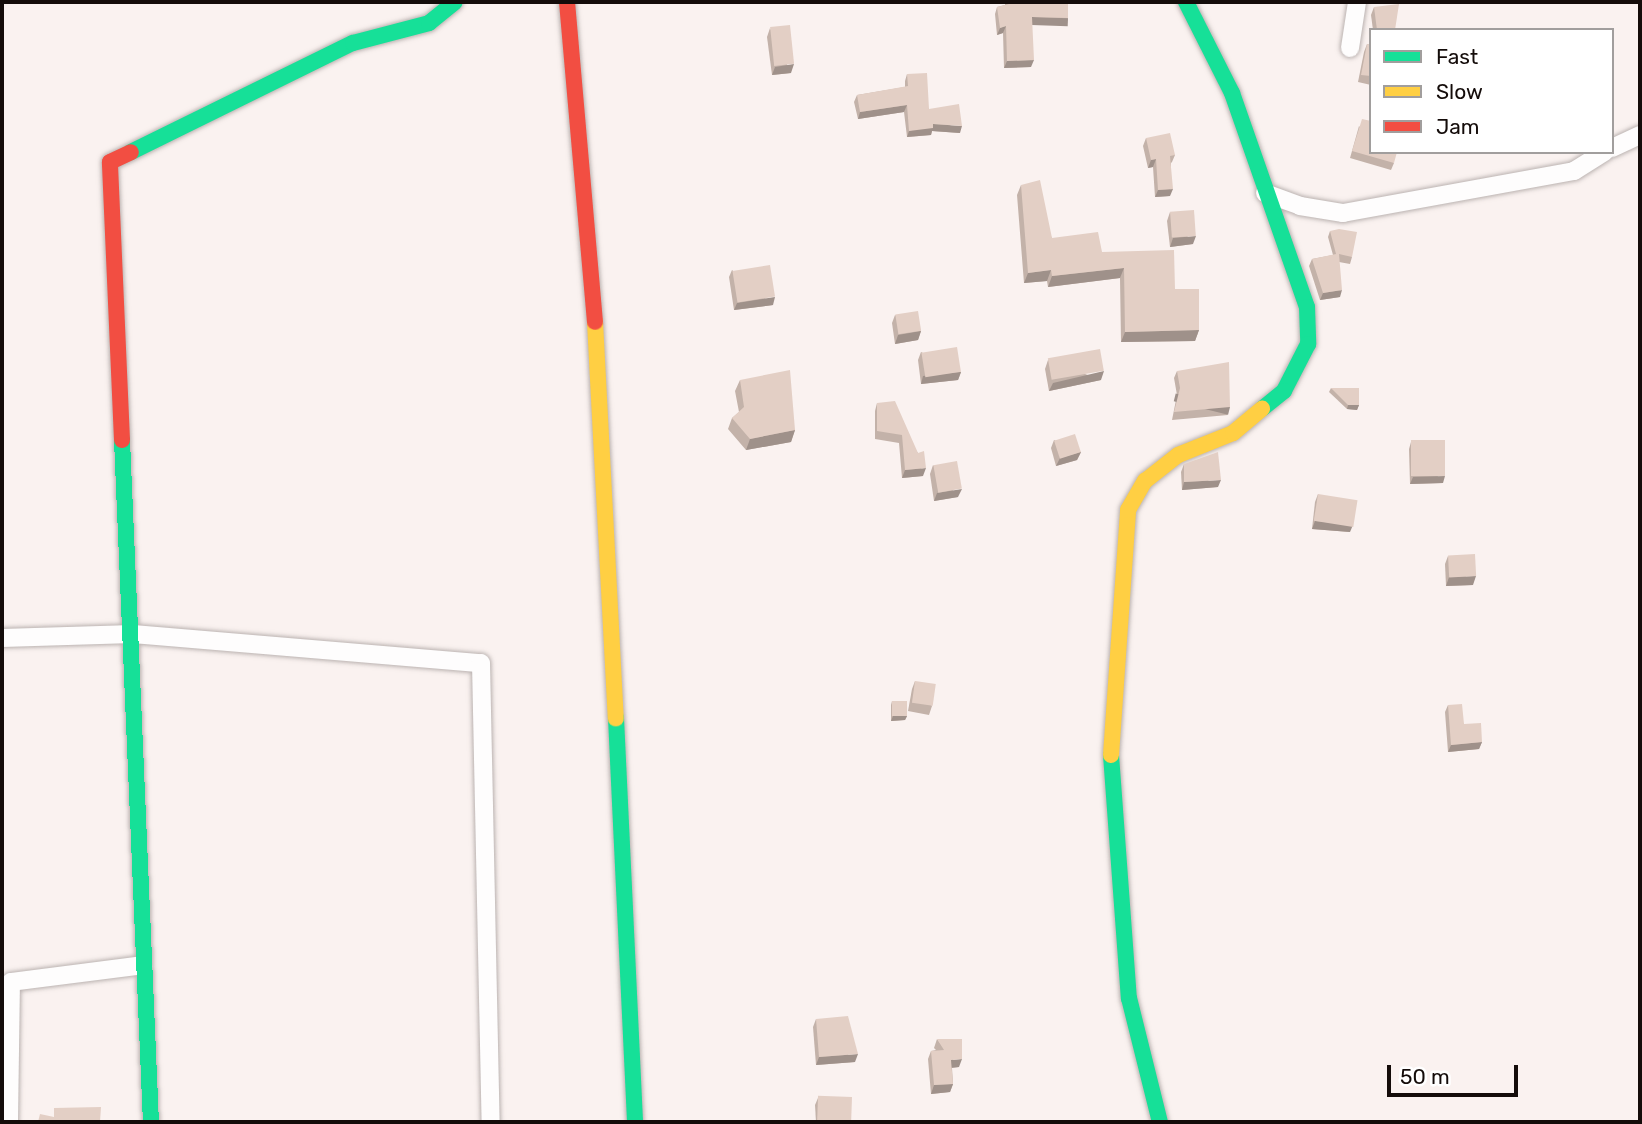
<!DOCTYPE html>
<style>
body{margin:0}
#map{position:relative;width:1642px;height:1124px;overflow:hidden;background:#faf2f0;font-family:Rubik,sans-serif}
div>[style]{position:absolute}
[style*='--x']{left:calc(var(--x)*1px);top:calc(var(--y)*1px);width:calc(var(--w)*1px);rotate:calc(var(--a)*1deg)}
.roads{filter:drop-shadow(0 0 2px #bbb3b1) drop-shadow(0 0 2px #bbb3b1)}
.street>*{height:18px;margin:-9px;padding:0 9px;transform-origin:9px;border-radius:9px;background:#fefdfd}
.fast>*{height:16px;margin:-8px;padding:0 8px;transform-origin:8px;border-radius:8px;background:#16e098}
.slow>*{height:16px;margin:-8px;padding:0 8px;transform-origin:8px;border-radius:8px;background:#ffcf43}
.jam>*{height:16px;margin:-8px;padding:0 8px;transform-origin:8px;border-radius:8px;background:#f24e42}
.wall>*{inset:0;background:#c3b2a9}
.shaded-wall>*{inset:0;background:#9f918a;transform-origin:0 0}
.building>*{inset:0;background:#e3cfc5;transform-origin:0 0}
span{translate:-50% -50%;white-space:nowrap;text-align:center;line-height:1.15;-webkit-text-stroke:5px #fff;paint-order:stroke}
.frame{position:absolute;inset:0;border:4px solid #140c0a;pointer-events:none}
.legend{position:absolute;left:1369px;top:28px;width:245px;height:126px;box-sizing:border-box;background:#fff;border:2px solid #a19e9d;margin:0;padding:9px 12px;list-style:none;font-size:21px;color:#140c0a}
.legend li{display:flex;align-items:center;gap:14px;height:35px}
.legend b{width:35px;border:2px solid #a19e9d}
.scale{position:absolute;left:1387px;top:1065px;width:131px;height:32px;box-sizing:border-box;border:4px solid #140c0a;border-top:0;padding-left:9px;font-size:21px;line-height:24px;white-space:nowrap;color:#140c0a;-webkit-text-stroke:5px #fff;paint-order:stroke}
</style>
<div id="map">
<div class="roads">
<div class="street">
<div style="--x:1350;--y:48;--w:47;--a:-81.3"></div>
<div style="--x:1612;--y:148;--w:31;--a:-25"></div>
<div style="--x:1265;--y:193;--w:37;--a:20"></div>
<div style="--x:1300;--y:206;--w:44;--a:9.2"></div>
<div style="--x:1343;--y:213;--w:235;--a:-10.3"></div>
<div style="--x:1574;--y:171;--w:36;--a:-32"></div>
<div style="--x:2;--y:638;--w:131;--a:-1.7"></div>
<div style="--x:133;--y:634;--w:349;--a:4.8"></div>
<div style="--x:481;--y:663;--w:459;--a:88.8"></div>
<div style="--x:9;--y:1122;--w:140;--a:-89.2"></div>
<div style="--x:11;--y:982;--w:133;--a:-7.3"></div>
</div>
<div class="fast">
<div style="--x:1186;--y:2;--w:102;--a:63.2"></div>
<div style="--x:1232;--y:93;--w:227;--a:70.7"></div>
<div style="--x:1307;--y:307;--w:37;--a:88"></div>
<div style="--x:1308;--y:344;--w:53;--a:117.1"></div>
<div style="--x:1284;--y:391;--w:28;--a:141"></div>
<div style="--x:131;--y:152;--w:247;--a:-26.2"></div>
<div style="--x:353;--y:43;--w:79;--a:-14.7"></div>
<div style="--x:429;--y:23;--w:33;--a:-39"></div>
<div style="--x:122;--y:440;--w:683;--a:87.57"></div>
<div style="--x:616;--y:718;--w:404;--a:87.3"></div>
<div style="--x:1111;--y:755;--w:244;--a:85.8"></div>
<div style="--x:1129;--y:998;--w:128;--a:76"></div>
</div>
<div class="slow">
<div style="--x:595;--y:322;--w:397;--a:87"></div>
<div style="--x:1111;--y:755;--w:246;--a:-86"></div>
<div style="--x:1128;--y:510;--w:34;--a:-60"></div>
<div style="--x:1145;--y:481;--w:42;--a:-38.2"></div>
<div style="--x:1178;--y:455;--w:59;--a:-21.8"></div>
<div style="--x:1233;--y:433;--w:38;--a:-40"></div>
</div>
<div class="jam">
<div style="--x:567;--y:2;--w:321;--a:85"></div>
<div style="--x:122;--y:440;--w:278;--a:-92.5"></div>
<div style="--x:110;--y:162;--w:23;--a:-25"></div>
</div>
</div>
<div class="wall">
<div style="clip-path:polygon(1005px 2px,1068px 2px,1068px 18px,1066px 25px,1032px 24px,1031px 67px,1004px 68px,1003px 33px,997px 35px,995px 14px,997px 7px,1005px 5px)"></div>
<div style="clip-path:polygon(1374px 7px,1395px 30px,1373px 30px,1371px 15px)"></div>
<div style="clip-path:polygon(770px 28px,791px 73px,772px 75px,767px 37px)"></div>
<div style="clip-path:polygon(1367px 44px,1371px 45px,1371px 85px,1358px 82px,1364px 52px)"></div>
<div style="clip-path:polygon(907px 74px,929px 109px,960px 133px,932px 131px,931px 135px,907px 137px,904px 112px,858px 119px,854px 102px,857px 95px,905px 87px,905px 81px)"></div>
<div style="clip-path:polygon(1359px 126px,1394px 163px,1391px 170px,1350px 158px)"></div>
<div style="clip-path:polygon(1146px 138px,1175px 155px,1172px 162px,1171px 163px,1170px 196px,1155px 197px,1153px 167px,1148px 168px,1143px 146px)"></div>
<div style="clip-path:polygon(1021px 185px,1052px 238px,1102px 252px,1175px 289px,1199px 330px,1195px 341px,1121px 342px,1120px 278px,1048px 287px,1047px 281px,1024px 283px,1017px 195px)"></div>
<div style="clip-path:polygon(1170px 212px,1193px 244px,1170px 247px,1167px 221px)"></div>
<div style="clip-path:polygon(1330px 231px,1352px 257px,1350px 264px,1339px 262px,1340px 297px,1320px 300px,1309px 266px,1312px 259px,1333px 255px,1328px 237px)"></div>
<div style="clip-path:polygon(732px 270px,773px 305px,734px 310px,729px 277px)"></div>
<div style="clip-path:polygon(895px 315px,921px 331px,918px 340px,895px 344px,892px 323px)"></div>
<div style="clip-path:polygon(921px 352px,961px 372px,958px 380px,921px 384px,918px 360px)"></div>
<div style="clip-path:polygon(1048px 360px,1101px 380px,1049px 391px,1045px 369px)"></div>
<div style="clip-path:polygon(1177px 371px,1228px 415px,1172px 420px,1177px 395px,1174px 378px)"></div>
<div style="clip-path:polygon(740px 380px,795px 430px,791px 442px,746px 450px,728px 429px,732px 418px,739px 412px,735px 391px)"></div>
<div style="clip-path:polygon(1331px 388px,1359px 405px,1357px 410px,1347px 409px,1329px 392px)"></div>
<div style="clip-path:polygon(877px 403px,918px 453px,923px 476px,902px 478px,899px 443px,875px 439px,875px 411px)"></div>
<div style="clip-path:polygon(1054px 440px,1081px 452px,1077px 460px,1056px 466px,1051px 448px)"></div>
<div style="clip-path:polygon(1411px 442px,1443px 483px,1410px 484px,1409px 449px)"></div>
<div style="clip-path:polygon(1184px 464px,1218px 487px,1182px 490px,1181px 472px)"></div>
<div style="clip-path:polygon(933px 465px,958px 497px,934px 501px,930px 474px)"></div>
<div style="clip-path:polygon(1318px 494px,1350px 532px,1312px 529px,1315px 502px)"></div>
<div style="clip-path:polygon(1448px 556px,1473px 585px,1446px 586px,1445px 564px)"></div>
<div style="clip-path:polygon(915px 681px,932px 706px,929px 715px,908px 711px,912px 689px)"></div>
<div style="clip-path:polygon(892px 701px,907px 716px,905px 720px,891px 721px,891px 705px)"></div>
<div style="clip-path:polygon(1448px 705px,1464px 724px,1482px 742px,1479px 749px,1448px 752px,1445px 712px)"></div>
<div style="clip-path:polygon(816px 1019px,855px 1062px,816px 1065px,813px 1027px)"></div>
<div style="clip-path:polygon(937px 1039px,959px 1067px,952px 1068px,953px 1084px,950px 1092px,931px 1094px,928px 1059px,931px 1051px,936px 1050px,934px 1048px)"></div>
<div style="clip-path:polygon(818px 1098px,851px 1122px,816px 1122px,815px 1105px)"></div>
</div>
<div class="shaded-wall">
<div style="left:1032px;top:17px;width:36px;height:8px;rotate:2deg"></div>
<div style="clip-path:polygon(1006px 26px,1003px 33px,997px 35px,1000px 28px)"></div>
<div style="clip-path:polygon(1034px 60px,1031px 67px,1004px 68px,1007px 61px)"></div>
<div style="clip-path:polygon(794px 64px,791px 73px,772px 75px,775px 67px)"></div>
<div style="clip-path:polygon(907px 105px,904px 112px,858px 119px,860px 112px)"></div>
<div style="clip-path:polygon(933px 124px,962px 126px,960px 133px,932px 131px,931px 135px,907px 137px,909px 131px)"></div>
<div style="clip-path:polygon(1156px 159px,1153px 167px,1148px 168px,1151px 160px)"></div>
<div style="clip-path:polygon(1173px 189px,1170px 196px,1155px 197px,1158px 190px)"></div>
<div style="clip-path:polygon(1196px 236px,1193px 244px,1170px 247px,1173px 238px)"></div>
<div style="clip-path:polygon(1124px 268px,1120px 278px,1048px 287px,1052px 276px)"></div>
<div style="clip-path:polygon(1051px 270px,1047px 281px,1024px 283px,1028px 273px)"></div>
<div style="clip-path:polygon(1342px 290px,1340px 297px,1320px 300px,1323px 293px)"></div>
<div style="clip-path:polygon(775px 297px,773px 305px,734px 310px,737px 303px)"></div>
<div style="clip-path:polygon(1199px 330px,1195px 341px,1121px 342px,1125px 332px)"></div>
<div style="clip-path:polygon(921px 331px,918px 340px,895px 344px,898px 335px)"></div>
<div style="clip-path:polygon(1104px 371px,1101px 380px,1049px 391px,1053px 383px)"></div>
<div style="clip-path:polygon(961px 372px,958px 380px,921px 384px,923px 376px)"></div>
<div style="clip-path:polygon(1348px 405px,1359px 405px,1357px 410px,1347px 409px)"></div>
<div style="left:1230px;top:407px;width:8px;height:56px;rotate:104deg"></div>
<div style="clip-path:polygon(795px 430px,791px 442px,746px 450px,750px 439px)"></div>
<div style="clip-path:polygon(1081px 452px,1077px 460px,1056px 466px,1060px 458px)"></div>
<div style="clip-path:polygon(926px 468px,923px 476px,902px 478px,905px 470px)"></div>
<div style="clip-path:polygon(1445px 476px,1443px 483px,1410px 484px,1413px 477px)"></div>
<div style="clip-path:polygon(1221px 480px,1218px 487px,1182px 490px,1184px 482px)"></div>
<div style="clip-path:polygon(962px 489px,958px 497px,934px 501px,937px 493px)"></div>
<div style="clip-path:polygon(1315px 521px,1353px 525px,1350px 532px,1312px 529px)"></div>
<div style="clip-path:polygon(1476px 576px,1473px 585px,1446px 586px,1449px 577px)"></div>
<div style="clip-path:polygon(893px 716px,907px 716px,905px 720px,891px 721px)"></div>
<div style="clip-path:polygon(1482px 742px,1479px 749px,1448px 752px,1451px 745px)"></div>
<div style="clip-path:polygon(858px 1054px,855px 1062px,816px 1065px,819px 1057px)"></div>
<div style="clip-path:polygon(962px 1059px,959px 1067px,948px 1068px,951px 1060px)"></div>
<div style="clip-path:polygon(953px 1084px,950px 1092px,931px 1094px,934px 1085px)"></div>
</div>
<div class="building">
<div style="clip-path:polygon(1008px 2px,1068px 2px,1068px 18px,1032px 17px,1034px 60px,1007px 61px,1006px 26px,1000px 28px,997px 7px,1009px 4px)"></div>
<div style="clip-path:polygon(1399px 4px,1395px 30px,1377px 30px,1374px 7px)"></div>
<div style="left:790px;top:25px;width:39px;height:20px;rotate:84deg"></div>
<div style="clip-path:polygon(1367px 44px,1371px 45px,1371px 76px,1361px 75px)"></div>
<div style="clip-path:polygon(927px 73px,929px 109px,959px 104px,962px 126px,933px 124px,933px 128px,909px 131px,907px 105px,860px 112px,857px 95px,908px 86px,907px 74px)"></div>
<div style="clip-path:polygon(1362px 119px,1371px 121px,1371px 152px,1397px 152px,1394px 163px,1352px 151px)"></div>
<div style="clip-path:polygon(1170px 133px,1175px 155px,1170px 156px,1173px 189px,1158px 190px,1156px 159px,1151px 160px,1146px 138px)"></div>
<div style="clip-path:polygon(1040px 180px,1052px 238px,1098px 232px,1102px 252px,1174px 250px,1175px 289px,1199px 289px,1199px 330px,1125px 332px,1124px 268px,1052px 276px,1051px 270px,1028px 273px,1021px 185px)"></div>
<div style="left:1194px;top:210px;width:26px;height:24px;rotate:86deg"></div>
<div style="clip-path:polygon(1339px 229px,1357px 232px,1352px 257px,1339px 254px,1342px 290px,1323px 293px,1312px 259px,1336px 254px,1330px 231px)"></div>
<div style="left:770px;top:265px;width:32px;height:38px;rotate:81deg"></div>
<div style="left:918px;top:311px;width:20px;height:23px;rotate:81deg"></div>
<div style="left:957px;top:347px;width:25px;height:36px;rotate:81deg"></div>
<div style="left:1100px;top:349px;width:22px;height:53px;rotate:80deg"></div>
<div style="clip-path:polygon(1229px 362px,1230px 407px,1174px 412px,1180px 388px,1177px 371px)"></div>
<div style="clip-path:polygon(790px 370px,795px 430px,750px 439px,732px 418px,744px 407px,740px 380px)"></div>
<div style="clip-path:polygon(1331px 388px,1359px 388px,1359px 405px,1348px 405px)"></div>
<div style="clip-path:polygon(895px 401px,918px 453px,924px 451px,926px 468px,905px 470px,902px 435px,877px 431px,877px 403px)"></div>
<div style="left:1075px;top:434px;width:19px;height:22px;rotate:72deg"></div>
<div style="left:1445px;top:440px;width:36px;height:34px;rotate:90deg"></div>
<div style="clip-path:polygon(1218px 452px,1221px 480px,1184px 482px,1184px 464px)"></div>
<div style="left:957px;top:461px;width:28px;height:24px;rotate:80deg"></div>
<div style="left:1318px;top:494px;width:40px;height:27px;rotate:9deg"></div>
<div style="left:1475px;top:554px;width:22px;height:27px;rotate:87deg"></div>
<div style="left:915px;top:681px;width:21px;height:22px;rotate:8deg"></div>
<div style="left:892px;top:701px;width:15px;height:15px"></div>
<div style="clip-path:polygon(1462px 704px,1464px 724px,1481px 723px,1482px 742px,1451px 745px,1448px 705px)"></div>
<div style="clip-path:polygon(848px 1016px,858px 1054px,819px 1057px,816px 1019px)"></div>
<div style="clip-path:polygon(937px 1039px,962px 1039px,962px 1059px,951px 1060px,953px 1084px,934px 1085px,931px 1051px,944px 1050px)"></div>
<div style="left:852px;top:1097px;width:25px;height:34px;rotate:92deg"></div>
<div style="clip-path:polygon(101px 1107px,100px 1122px,38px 1122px,40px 1114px,54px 1117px,54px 1108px)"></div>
</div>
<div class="frame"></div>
<ul class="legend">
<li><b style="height:9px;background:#16e098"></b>Fast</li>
<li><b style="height:9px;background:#ffcf43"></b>Slow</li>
<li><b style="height:9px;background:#f24e42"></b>Jam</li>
</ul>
<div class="scale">50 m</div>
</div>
